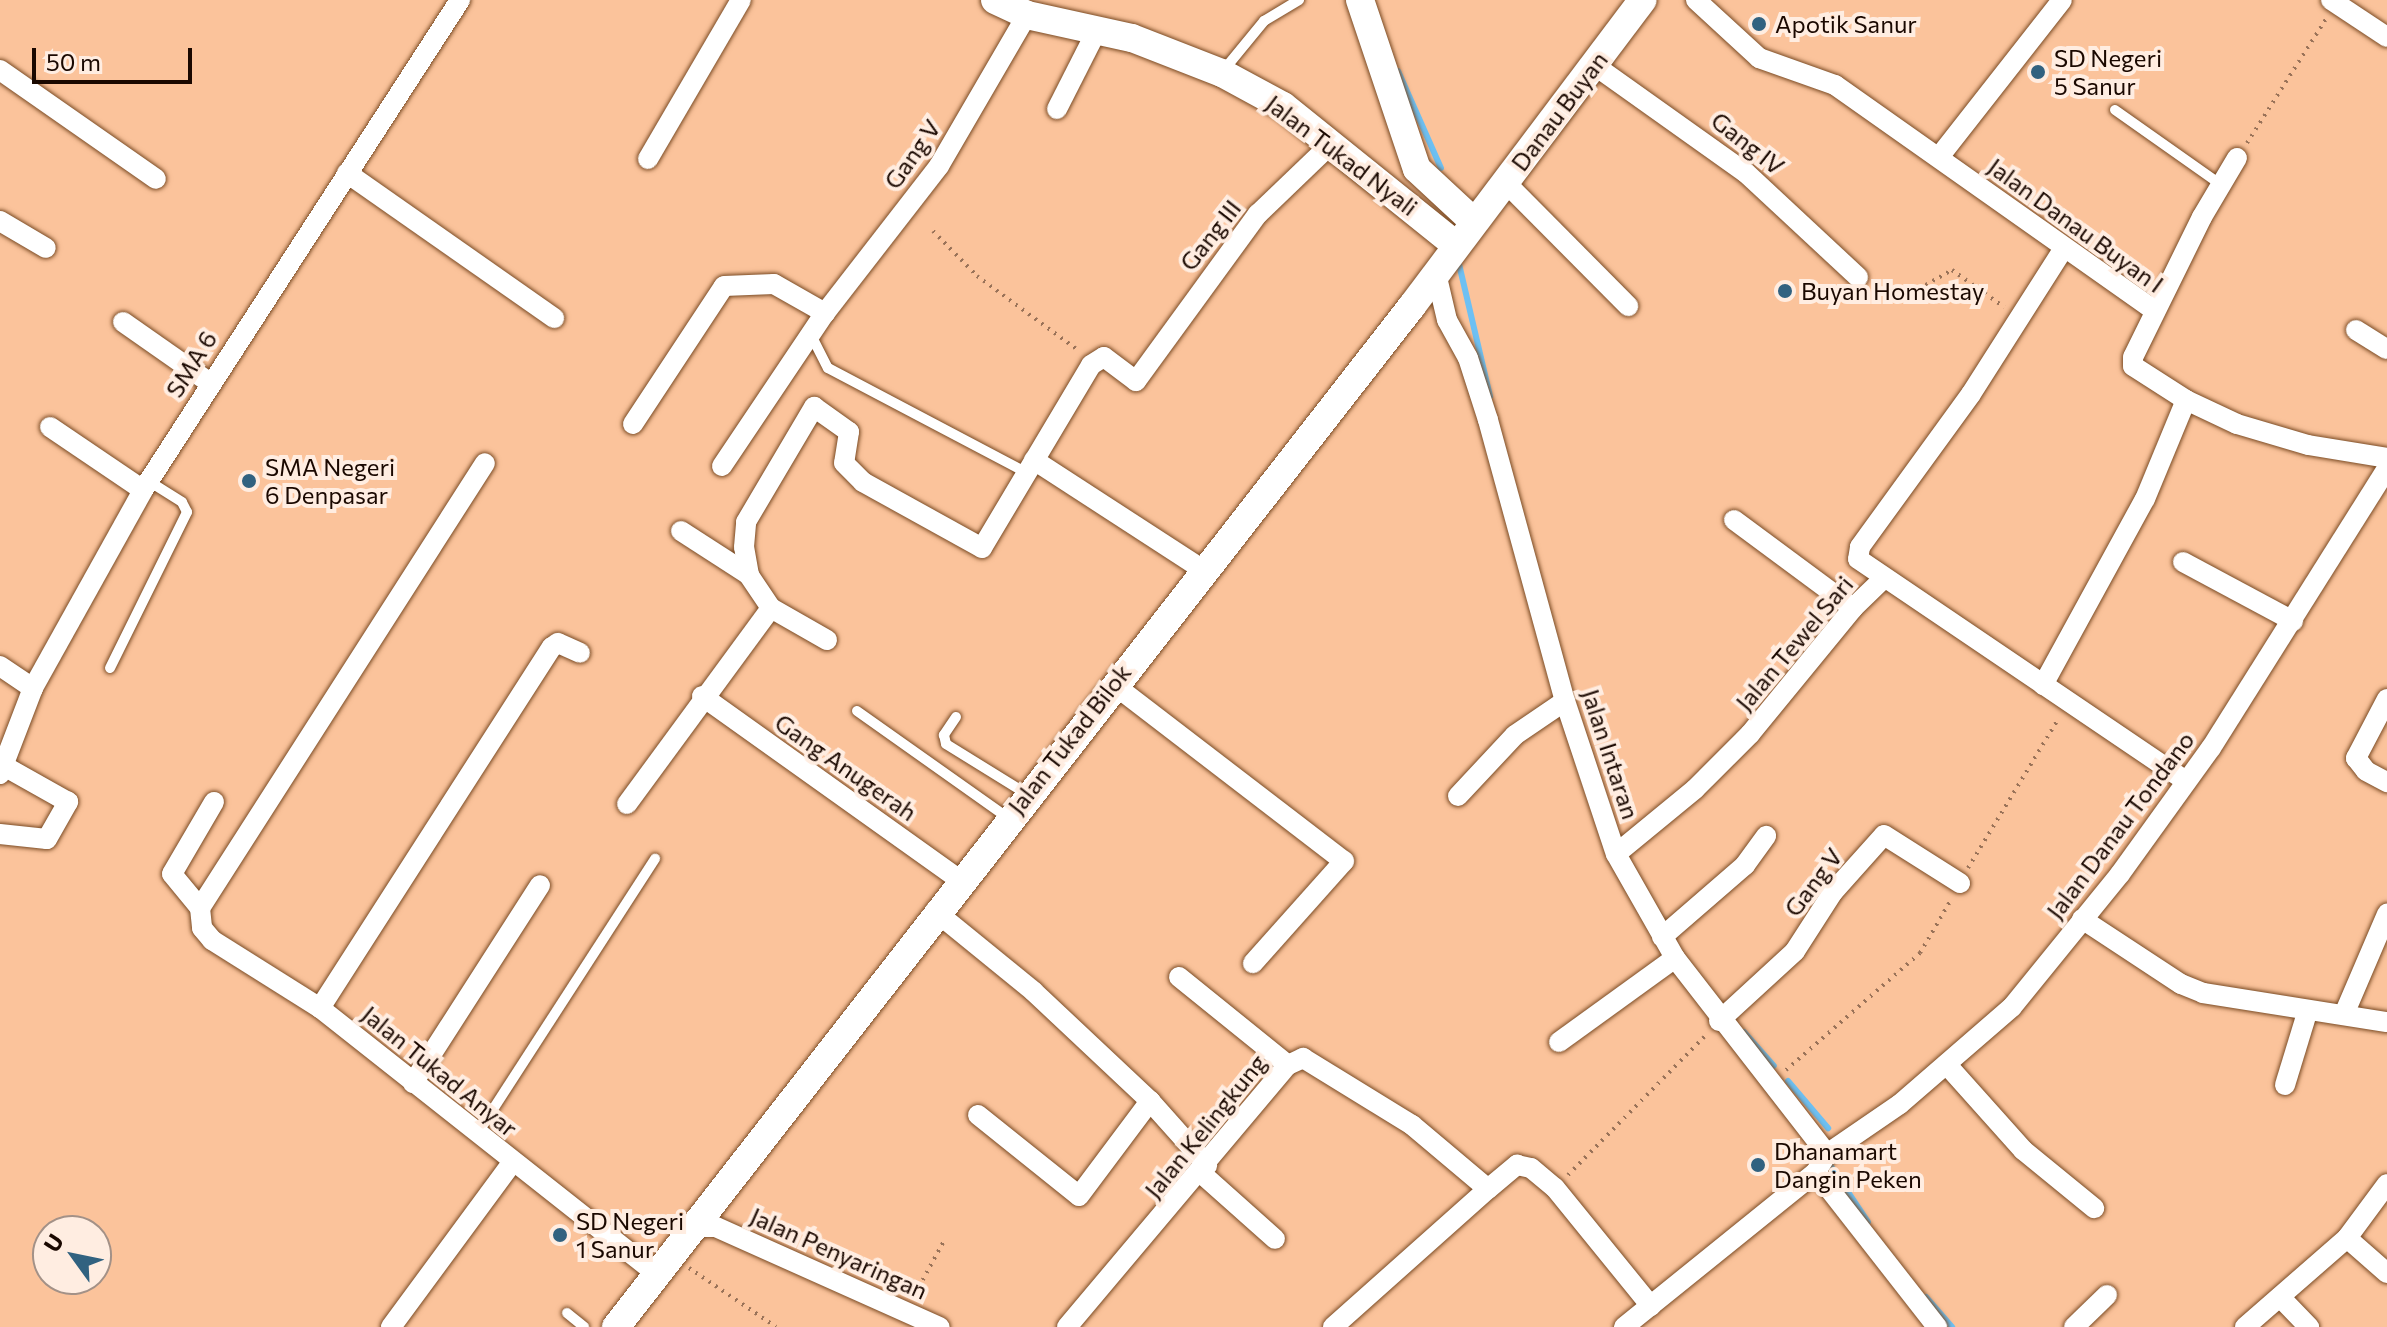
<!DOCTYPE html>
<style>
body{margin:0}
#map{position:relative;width:2387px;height:1327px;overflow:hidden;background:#fbc39b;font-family:Commissioner,sans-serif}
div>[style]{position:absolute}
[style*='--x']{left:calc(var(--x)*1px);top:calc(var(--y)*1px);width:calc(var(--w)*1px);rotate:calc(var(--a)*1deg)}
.stream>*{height:6px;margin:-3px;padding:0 3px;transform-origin:3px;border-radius:3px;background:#6dc0f3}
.path>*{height:4px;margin-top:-2px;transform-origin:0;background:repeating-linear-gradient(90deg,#997258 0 2px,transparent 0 8px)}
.roads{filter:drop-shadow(0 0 2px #7a4b24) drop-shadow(0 0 2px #7a4b24)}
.lane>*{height:10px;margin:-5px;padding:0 5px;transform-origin:5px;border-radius:5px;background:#fff}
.street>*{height:20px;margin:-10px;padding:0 10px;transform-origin:10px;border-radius:10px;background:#fff}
.secondary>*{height:28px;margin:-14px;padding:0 14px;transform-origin:14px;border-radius:14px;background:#fff}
.dots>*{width:22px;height:22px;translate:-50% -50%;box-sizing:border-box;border:4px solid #ffede1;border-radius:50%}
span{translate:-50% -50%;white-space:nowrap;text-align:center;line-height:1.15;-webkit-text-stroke:8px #ffede1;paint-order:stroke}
.poi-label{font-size:24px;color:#1a0800}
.left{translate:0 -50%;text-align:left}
.street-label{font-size:24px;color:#1a0800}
.north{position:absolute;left:32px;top:1215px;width:80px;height:80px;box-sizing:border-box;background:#ffede1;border:2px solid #a39187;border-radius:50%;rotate:303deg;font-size:22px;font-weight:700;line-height:32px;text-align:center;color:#1a0800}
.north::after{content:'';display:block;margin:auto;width:28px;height:36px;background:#316280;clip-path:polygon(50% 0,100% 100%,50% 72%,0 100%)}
.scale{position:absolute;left:32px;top:48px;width:160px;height:36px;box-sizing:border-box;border:4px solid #1a0800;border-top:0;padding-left:10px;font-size:24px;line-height:28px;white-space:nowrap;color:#1a0800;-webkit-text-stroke:6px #ffede1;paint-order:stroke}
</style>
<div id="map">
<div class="stream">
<div style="--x:1398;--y:71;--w:106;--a:66.1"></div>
<div style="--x:1459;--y:264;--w:136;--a:76.8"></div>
<div style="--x:1744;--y:1032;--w:45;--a:48.6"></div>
<div style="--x:1788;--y:1081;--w:62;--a:49.6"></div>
<div style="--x:1828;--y:1162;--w:72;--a:56.3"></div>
<div style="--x:1926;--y:1297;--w:40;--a:49"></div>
</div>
<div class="path">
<div style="--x:2247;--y:143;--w:147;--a:-57.5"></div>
<div style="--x:933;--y:231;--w:63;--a:45.6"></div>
<div style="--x:977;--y:276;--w:127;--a:36.3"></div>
<div style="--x:1876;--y:288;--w:26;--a:31"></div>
<div style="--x:1898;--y:301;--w:62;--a:-29.9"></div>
<div style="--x:1952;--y:270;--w:64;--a:35.4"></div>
<div style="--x:1968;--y:868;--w:175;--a:-58.8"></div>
<div style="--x:1786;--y:1070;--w:178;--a:-41.1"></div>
<div style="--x:1920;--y:953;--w:61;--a:-59.7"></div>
<div style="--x:1568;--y:1175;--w:195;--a:-45.4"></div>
<div style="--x:689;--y:1268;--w:105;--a:34.1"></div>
<div style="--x:915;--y:1294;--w:63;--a:-61.4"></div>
</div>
<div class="roads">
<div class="lane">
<div style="--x:1223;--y:71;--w:65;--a:-50.6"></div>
<div style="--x:1264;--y:21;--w:41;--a:-31"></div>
<div style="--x:2115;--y:110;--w:128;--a:35.2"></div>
<div style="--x:811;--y:335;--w:37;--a:63"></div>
<div style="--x:828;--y:368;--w:225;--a:27.8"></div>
<div style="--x:110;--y:668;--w:174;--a:-63.7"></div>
<div style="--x:187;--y:512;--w:11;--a:-117"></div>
<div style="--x:182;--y:502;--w:39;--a:-148"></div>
<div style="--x:857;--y:711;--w:185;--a:35.3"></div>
<div style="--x:956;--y:717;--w:22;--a:124"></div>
<div style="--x:944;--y:735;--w:9;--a:77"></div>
<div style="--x:946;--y:744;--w:95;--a:31.7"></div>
<div style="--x:477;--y:1134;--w:328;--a:-57.1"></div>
<div style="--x:567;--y:1313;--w:22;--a:39"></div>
</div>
<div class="street">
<div style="--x:1696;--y:0;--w:86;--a:42.6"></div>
<div style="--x:1759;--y:58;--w:81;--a:19.6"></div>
<div style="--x:1835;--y:85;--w:392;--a:35.2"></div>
<div style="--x:2331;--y:0;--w:67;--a:33.5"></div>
<div style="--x:1594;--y:65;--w:186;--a:35.4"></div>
<div style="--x:1746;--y:173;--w:153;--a:42.9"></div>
<div style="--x:0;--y:70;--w:190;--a:34.9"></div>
<div style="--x:1057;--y:109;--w:89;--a:-63.1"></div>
<div style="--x:1939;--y:157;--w:199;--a:-51.9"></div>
<div style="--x:2237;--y:158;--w:69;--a:120.7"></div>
<div style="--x:2202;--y:217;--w:156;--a:116.2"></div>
<div style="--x:2133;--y:357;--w:9;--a:90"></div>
<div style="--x:2133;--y:366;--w:63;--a:32.7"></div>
<div style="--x:2186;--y:400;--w:56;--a:25.2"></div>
<div style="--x:2237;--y:424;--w:74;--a:16.5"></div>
<div style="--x:2308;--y:445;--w:80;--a:9.3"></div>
<div style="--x:648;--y:159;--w:184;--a:-59.7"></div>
<div style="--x:347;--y:173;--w:253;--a:35"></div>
<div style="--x:1505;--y:182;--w:175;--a:45.2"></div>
<div style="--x:0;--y:221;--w:53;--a:30.4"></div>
<div style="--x:2064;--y:248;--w:173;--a:122.5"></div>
<div style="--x:1971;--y:394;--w:189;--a:126"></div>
<div style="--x:1860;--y:547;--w:12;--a:99"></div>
<div style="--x:1858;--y:559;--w:396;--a:34.1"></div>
<div style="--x:1436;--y:273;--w:48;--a:76.8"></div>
<div style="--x:1447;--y:320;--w:43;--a:61.1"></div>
<div style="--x:1468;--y:358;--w:65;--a:72.1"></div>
<div style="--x:1488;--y:420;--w:291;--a:74.7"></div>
<div style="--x:1565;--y:701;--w:161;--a:71.6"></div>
<div style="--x:1616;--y:854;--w:120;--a:60.4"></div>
<div style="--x:1675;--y:958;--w:248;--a:52.2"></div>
<div style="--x:123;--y:322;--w:106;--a:35"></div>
<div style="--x:2356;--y:330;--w:36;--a:32"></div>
<div style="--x:633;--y:424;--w:165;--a:-56.6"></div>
<div style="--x:724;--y:286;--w:50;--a:-2.3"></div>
<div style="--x:774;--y:284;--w:59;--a:29.6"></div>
<div style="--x:50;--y:427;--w:112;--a:34.1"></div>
<div style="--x:1034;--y:460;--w:200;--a:33"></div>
<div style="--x:722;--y:466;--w:184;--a:-56.1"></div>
<div style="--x:825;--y:313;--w:186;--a:-52.2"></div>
<div style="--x:939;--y:166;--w:175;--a:-59.8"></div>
<div style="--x:1734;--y:520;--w:148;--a:36.5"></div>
<div style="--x:681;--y:531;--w:81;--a:32.9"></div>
<div style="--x:2183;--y:562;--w:125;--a:28.2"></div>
<div style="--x:827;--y:640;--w:64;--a:-150.3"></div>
<div style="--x:771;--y:608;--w:40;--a:-124"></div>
<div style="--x:749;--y:575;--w:28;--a:-100"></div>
<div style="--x:744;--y:547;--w:25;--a:-85"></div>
<div style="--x:746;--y:522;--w:134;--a:-59.4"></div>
<div style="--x:814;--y:407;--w:43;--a:35.5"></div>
<div style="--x:849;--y:432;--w:31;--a:99"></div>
<div style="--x:844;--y:463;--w:27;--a:45"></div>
<div style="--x:863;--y:482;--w:136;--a:29"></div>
<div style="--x:982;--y:548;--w:213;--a:-59.2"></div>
<div style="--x:1091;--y:365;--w:15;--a:-32"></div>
<div style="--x:1104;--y:357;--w:40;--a:37"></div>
<div style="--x:1136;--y:381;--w:207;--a:-53.9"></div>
<div style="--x:1258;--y:214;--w:104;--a:-43.8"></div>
<div style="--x:0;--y:666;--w:40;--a:34"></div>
<div style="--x:1113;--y:684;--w:291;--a:37.5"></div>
<div style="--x:1344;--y:861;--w:137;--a:131.7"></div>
<div style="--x:2043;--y:685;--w:212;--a:-61.3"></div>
<div style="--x:2145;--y:499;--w:107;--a:-67.5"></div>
<div style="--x:702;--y:696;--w:317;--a:35.5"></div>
<div style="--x:2387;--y:699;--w:67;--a:117.7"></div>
<div style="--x:2356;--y:758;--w:16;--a:52"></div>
<div style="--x:2366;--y:771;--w:24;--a:28"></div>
<div style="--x:0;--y:774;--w:92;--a:-69"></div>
<div style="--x:33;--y:688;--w:227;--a:-60.9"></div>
<div style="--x:143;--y:490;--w:584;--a:-57.1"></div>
<div style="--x:1458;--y:796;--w:83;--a:-46.9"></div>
<div style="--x:1515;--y:735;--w:60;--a:-34.2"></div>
<div style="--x:214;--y:802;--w:83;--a:120.3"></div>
<div style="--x:172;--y:874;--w:44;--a:50.5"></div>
<div style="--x:200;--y:908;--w:20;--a:84"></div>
<div style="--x:202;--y:928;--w:16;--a:50"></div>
<div style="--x:212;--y:940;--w:128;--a:32.2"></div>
<div style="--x:320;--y:1008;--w:429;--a:38.3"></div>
<div style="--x:627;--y:804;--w:243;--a:-53.7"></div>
<div style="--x:0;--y:834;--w:47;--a:6.1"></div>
<div style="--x:47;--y:839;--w:43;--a:-60.4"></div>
<div style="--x:68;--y:802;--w:73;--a:-150.6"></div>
<div style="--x:1616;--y:854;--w:102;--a:-39.4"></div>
<div style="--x:1695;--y:789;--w:78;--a:-45"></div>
<div style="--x:1750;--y:734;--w:163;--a:-50.7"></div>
<div style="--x:1853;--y:608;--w:42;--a:-44"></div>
<div style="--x:200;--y:908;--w:528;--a:-57.36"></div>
<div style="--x:935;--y:911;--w:127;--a:39.2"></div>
<div style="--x:1033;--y:991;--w:161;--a:43.2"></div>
<div style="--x:1150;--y:1101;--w:86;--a:48.3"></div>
<div style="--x:2082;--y:919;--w:118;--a:33.3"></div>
<div style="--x:2181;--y:984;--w:24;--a:22"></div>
<div style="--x:2203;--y:993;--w:186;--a:9"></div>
<div style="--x:1662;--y:937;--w:110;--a:-40.9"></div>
<div style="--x:1745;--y:865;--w:36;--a:-54"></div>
<div style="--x:1179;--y:977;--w:140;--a:38.9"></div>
<div style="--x:320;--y:1008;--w:429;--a:-57.3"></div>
<div style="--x:552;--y:647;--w:7;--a:-34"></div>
<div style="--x:558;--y:643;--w:24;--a:24"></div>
<div style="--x:2345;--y:1012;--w:107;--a:-66.8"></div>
<div style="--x:1719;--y:1021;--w:103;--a:-42.6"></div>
<div style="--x:1795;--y:951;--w:70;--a:-57.2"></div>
<div style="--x:1833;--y:892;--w:76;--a:-48.2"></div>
<div style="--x:1884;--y:835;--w:90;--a:32.3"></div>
<div style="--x:1559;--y:1042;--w:143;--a:-35.9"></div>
<div style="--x:1948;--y:1066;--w:113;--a:48.2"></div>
<div style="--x:2023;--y:1150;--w:92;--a:39.2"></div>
<div style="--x:413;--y:1083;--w:235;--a:-57.3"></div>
<div style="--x:2285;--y:1085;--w:78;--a:-73"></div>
<div style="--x:978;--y:1115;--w:129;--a:38.7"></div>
<div style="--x:1079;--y:1196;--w:119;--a:-53.2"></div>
<div style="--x:1827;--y:1154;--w:88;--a:-34.4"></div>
<div style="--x:1900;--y:1104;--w:148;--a:-40.9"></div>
<div style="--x:2012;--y:1007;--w:171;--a:-50.9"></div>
<div style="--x:2120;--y:874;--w:155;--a:-54.2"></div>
<div style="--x:2211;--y:748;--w:331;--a:-57.8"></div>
<div style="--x:1816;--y:1172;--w:197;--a:52"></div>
<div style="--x:1201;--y:1173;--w:99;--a:41.7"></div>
<div style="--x:692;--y:1227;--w:24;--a:0"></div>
<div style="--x:716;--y:1227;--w:245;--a:24.1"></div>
<div style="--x:2347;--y:1238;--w:53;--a:41.2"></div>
<div style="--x:2280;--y:1297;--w:42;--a:46"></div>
<div style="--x:391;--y:1327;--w:204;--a:-53.6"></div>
<div style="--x:1067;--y:1327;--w:343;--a:-49.9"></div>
<div style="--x:1288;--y:1065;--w:17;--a:-25"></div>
<div style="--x:1303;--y:1058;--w:128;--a:31.6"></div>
<div style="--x:1412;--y:1125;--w:99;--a:40.1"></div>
<div style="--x:1488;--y:1189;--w:38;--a:-40"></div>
<div style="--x:1517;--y:1165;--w:14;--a:12"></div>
<div style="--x:1531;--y:1168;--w:31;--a:40"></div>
<div style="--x:1555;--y:1188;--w:152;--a:50.9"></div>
<div style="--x:1333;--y:1327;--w:208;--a:-41.7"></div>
<div style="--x:1624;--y:1327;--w:247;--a:-38.9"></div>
<div style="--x:1816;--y:1172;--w:21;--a:-59"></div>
<div style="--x:2074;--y:1327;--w:46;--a:-44.1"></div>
<div style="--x:2245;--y:1327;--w:135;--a:-41.1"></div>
<div style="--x:2347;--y:1238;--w:67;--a:-53.5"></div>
</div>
<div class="secondary">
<div style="--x:995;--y:0;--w:35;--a:25"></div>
<div style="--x:1027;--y:15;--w:107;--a:12.4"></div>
<div style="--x:1132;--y:38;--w:97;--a:21.3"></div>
<div style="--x:1222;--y:73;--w:69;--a:28.4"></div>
<div style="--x:1283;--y:106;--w:222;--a:38.8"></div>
<div style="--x:1360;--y:0;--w:178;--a:71.4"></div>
<div style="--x:1417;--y:169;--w:78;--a:42.9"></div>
<div style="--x:616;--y:1327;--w:1295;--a:-52.06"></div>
<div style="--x:1412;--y:306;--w:383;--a:-53"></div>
</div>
</div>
<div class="dots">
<div style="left:1759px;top:24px;background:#316280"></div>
<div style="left:2038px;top:72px;background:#316280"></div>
<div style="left:1785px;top:291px;background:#316280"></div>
<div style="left:249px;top:481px;background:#316280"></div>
<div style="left:1758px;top:1165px;background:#316280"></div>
<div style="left:560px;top:1235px;background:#316280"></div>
</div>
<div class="poi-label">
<span class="left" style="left:1775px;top:24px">Apotik Sanur</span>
<span class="left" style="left:2054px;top:72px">SD Negeri<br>5 Sanur</span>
<span class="left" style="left:1801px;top:291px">Buyan Homestay</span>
<span class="left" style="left:265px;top:481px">SMA Negeri<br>6 Denpasar</span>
<span class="left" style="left:1774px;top:1165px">Dhanamart<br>Dangin Peken</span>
<span class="left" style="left:576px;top:1235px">SD Negeri<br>1 Sanur</span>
</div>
<div class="street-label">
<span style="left:1559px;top:111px;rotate:-53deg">Danau Buyan</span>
<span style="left:1748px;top:143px;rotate:38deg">Gang IV</span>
<span style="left:912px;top:154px;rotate:-55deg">Gang V</span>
<span style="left:1342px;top:155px;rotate:37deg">Jalan Tukad Nyali</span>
<span style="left:2076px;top:225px;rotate:36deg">Jalan Danau Buyan I</span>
<span style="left:1210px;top:235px;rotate:-52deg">Gang III</span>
<span style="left:191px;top:364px;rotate:-58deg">SMA 6</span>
<span style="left:1794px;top:643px;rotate:-50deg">Jalan Tewel Sari</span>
<span style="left:1069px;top:739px;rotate:-52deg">Jalan Tukad Bilok</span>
<span style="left:1611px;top:754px;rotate:72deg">Jalan Intaran</span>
<span style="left:846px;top:767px;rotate:35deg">Gang Anugerah</span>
<span style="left:2120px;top:825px;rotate:-53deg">Jalan Danau Tondano</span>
<span style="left:1813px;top:882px;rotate:-53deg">Gang V</span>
<span style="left:440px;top:1071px;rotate:39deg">Jalan Tukad Anyar</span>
<span style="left:1205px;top:1126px;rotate:-51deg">Jalan Kelingkung</span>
<span style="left:839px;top:1253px;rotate:24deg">Jalan Penyaringan</span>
</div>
<div class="north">U</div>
<div class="scale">50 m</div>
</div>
